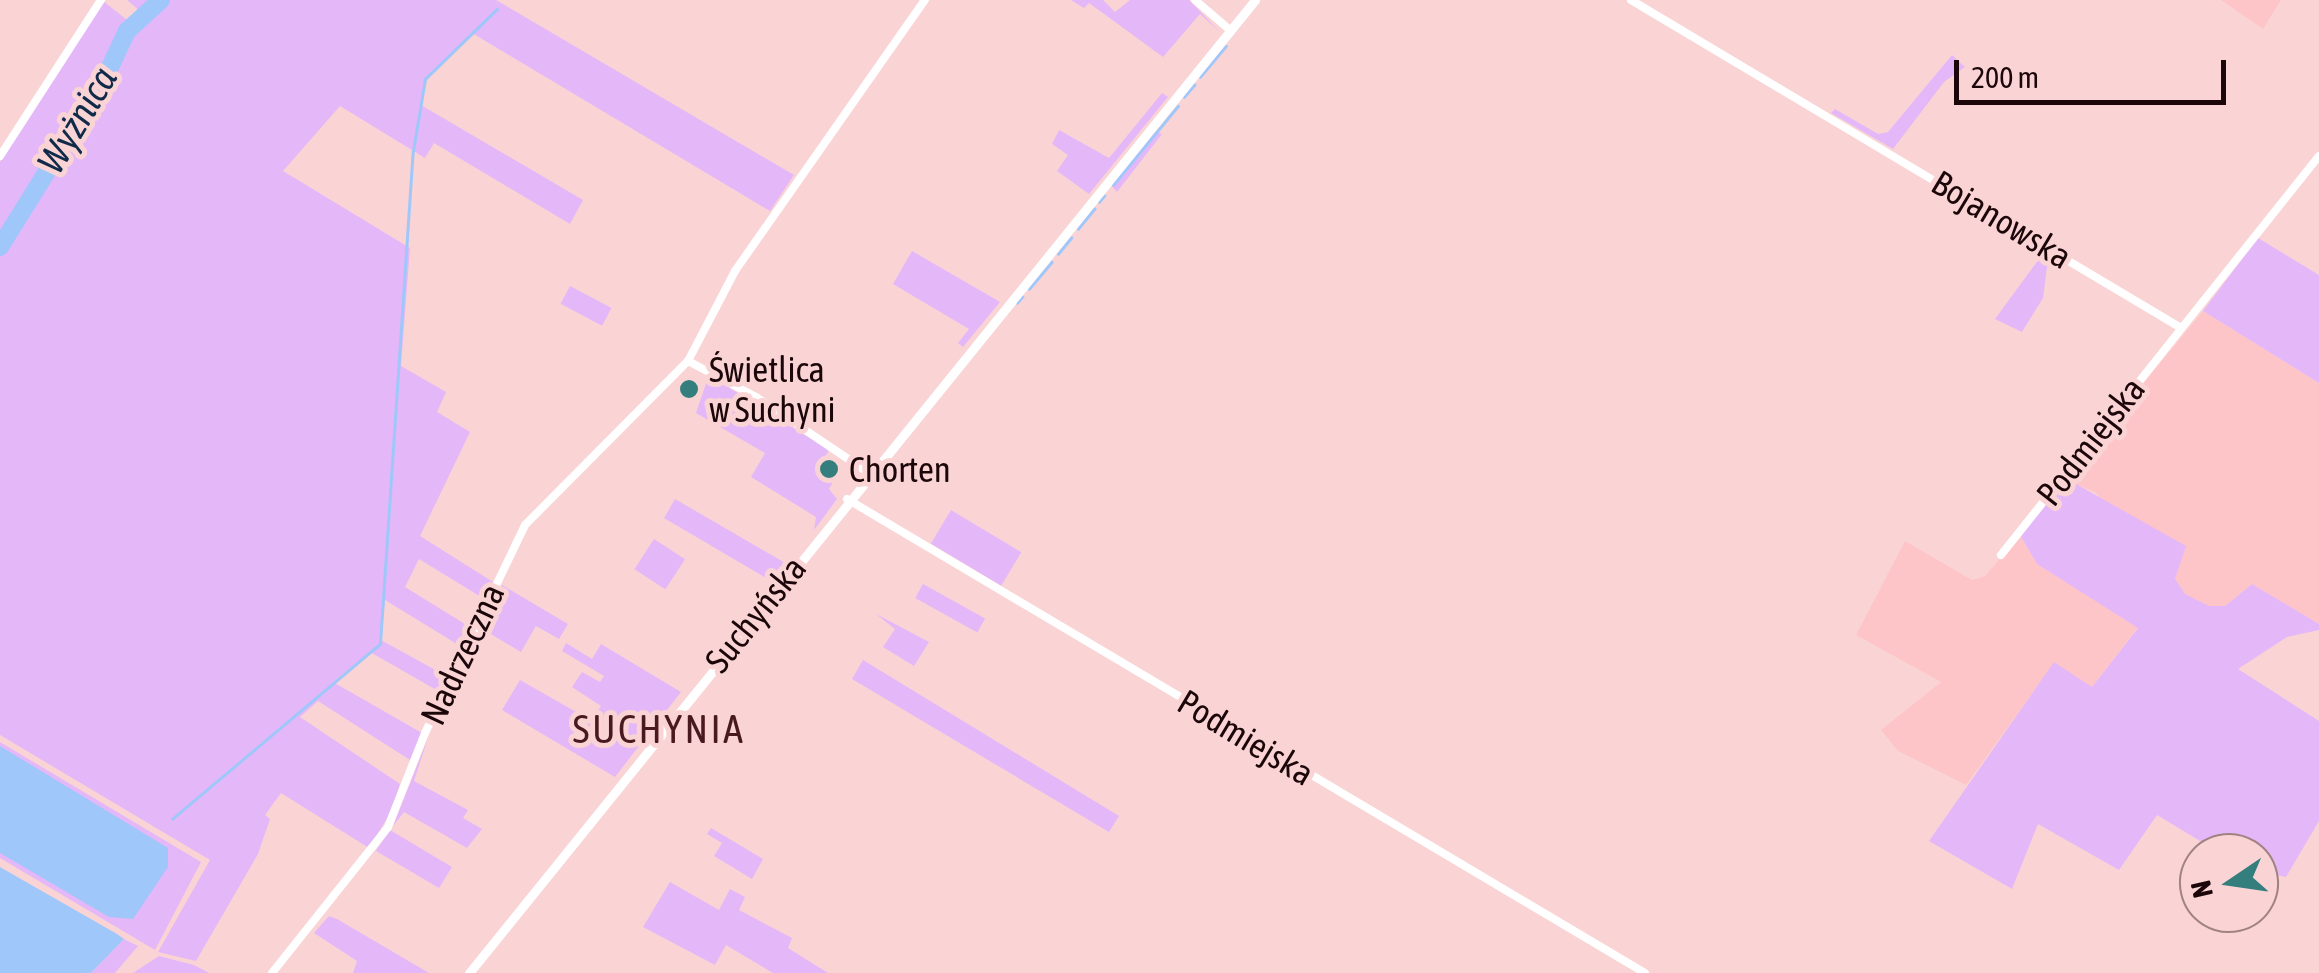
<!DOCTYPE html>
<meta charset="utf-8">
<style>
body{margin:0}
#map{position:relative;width:2319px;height:973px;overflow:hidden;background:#fad4d5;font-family:"Asap Condensed",sans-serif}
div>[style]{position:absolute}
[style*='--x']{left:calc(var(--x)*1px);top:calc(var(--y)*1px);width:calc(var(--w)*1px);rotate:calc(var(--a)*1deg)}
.built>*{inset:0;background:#fec5c8}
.green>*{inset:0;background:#e4b7f9;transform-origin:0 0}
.water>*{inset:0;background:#a0c7f9}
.stream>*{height:2.5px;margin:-1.25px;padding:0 1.25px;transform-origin:1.25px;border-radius:1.25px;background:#a0c7f9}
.river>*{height:18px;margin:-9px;padding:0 9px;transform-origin:9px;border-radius:9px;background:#a0c7f9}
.minor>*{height:8px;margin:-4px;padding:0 4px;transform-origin:4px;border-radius:4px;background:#fff}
.tertiary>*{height:9px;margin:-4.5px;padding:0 4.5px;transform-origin:4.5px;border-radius:4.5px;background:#fff}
.dots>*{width:28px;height:28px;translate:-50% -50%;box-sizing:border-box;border:5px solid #fad4d5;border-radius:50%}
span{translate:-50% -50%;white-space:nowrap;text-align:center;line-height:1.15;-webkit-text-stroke:10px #fad4d5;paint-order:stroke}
.street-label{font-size:35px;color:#1b0709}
.poi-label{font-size:35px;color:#1b0709}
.left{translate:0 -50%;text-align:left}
.water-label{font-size:38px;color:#102a4a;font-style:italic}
.quarter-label{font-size:40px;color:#48191f;letter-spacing:2.5px}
.north{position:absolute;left:2179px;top:833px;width:100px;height:100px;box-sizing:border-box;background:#fad4d5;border:2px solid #a18283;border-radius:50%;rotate:257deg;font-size:28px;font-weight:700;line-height:40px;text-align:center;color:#1b0709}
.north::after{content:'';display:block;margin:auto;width:35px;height:45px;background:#357e7e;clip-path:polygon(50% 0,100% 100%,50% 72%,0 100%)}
.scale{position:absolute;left:1954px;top:60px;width:272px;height:45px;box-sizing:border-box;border:5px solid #1b0709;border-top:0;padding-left:12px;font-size:30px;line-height:35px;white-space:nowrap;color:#1b0709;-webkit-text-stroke:8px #fad4d5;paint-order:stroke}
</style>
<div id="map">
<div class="built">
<div style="clip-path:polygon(2221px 0,2281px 0,2263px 29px)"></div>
<div style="clip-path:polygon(2203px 311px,2319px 383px,2319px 624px,2252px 584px,2225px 606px,2209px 607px,2185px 594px,2096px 493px,2076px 484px,2072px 470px)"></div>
<div style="clip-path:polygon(2020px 535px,2037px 564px,2138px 627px,2092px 687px,2054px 663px,1966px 785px,1898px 751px,1881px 730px,1941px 682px,1856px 635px,1905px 541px,1972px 580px,1985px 576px)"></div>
</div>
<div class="green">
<div style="clip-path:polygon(127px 0,496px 0,794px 175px,770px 211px,472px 33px,425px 78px,421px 105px,583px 200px,570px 224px,434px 143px,425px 158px,340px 106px,283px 171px,410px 248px,401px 366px,446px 392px,437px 412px,470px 432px,420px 536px,493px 582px,486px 600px,419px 559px,405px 587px,473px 629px,465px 649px,385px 600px,381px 640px,448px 677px,440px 692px,370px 652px,333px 682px,422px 733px,410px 760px,318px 701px,300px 717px,400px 784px,392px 810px,369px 848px,281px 793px,265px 815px,270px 819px,258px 854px,196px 961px,158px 952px,210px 860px,0 735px,0 162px,103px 1px,131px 23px,142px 13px)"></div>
<div style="clip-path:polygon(1071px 0,1103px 0,1115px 12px,1130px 0,1189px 0,1220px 32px,1200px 14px,1163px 57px,1089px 3px,1084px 8px)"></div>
<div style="clip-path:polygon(1952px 55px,1965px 67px,1944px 82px,1893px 149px,1831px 113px,1835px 109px,1878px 134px,1888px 132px)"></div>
<div style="clip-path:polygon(1162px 93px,1168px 97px,1089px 194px,1057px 171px,1068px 155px,1052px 144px,1059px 130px,1109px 158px)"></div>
<div style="clip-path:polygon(1154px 131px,1162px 134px,1117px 192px,1110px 184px)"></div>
<div style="clip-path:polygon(2258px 238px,2319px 275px,2319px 383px,2203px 311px)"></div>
<div style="clip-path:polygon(2047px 248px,2058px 260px,2047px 267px,2043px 298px,2022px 332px,1995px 319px)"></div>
<div style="clip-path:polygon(912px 251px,1000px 302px,963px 347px,958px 343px,969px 329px,893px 284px)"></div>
<div style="left:570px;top:286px;width:47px;height:20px;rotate:28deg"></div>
<div style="clip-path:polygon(709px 375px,829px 450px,817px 471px,833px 482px,829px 489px,837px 499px,814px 530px,816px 517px,751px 477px,765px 453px,696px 413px)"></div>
<div style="clip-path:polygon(2076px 484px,2186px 546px,2175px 579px,2185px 594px,2209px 606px,2225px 606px,2252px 584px,2319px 624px,2319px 630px,2287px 637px,2238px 669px,2319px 721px,2319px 821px,2286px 877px,2259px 871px,2259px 853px,2220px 853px,2157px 815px,2119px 870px,2038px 824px,2012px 889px,1929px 841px,2054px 662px,2092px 687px,2138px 628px,2037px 564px,2020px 535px,2056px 489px)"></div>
<div style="clip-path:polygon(675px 499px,780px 560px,787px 564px,773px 582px,664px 518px)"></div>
<div style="left:951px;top:510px;width:82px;height:39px;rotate:31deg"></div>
<div style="left:654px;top:539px;width:37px;height:36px;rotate:33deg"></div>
<div style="left:923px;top:584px;width:71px;height:16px;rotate:29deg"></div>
<div style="clip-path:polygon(502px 585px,568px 624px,559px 639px,536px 626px,521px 652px,484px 630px,462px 678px)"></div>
<div style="clip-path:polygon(876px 614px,929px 642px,914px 666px,883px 647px,895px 629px)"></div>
<div style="clip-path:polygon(566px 643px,592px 659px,601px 644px,681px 692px,615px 777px,502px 710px,520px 680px,592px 721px,601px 706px,572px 687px,582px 672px,600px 682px,604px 676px,562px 651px)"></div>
<div style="clip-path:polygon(863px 660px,1119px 816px,1109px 832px,852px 679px)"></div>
<div style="clip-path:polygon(428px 738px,414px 781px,468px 810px,463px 818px,482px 829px,467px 848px,404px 812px,393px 826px)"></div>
<div style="clip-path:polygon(0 742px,201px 862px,155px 950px,0 858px)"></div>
<div style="clip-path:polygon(711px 828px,763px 859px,752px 879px,714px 856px,722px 843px,707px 834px)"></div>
<div style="clip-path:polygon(390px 830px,452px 867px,439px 888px,376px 851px,357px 879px)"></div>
<div style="clip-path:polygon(670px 882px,719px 910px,730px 889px,745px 897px,739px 910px,792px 938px,788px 948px,828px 973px,773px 973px,726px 945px,715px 965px,643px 927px)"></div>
<div style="clip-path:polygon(329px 916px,337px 919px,429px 973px,353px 973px,357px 961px,314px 933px)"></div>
<div style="clip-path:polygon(124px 939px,138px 946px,115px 973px,91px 973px)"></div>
<div style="clip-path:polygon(159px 956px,194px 965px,209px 973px,133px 973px)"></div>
</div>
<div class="water">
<div style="clip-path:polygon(0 746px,168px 848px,168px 867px,133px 919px,109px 917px,0 853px)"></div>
<div style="clip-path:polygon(0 867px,117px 934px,124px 939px,91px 973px,0 973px)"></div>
</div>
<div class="stream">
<div style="--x:1200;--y:77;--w:40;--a:-50"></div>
<div style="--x:1184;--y:97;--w:16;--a:-50"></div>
<div style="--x:1113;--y:185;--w:102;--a:-50.6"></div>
<div style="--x:1099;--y:202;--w:8;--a:-50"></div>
<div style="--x:1078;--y:229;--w:26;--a:-51"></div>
<div style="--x:1058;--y:254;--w:21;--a:-51"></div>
<div style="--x:1029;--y:289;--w:35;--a:-50"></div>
<div style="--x:1017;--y:303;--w:8;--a:-50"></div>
<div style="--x:172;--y:819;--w:272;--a:-40.1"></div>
<div style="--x:380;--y:644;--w:494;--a:-86.2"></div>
<div style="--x:413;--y:151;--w:73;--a:-80.5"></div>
<div style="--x:425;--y:79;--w:100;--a:-44.2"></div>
</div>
<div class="river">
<div style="--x:0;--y:247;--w:197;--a:-58.1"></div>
<div style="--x:104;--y:80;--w:54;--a:-64.9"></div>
<div style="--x:127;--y:31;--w:46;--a:-42.4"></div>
</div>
<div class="minor">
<div style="--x:1195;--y:0;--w:46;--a:40.6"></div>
<div style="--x:1631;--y:0;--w:640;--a:30.81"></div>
<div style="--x:0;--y:156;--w:186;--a:-57.1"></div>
<div style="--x:688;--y:361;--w:77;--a:27.9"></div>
<div style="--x:756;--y:397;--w:136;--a:33.9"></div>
<div style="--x:847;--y:499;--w:928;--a:30.71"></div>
<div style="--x:2001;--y:555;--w:510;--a:-51.45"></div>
<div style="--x:272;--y:973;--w:186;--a:-51.5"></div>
<div style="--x:388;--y:827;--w:101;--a:-68.5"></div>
<div style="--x:425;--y:733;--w:231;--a:-64.3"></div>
<div style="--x:525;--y:525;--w:231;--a:-45.2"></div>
<div style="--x:688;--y:361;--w:102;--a:-62.4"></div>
<div style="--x:735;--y:271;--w:331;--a:-55"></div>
</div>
<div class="tertiary">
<div style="--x:469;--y:973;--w:1251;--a:-51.07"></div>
</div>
<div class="dots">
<div style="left:689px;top:389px;background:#357e7e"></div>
<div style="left:829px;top:469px;background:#357e7e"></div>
</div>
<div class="street-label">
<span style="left:2002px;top:219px;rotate:31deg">Bojanowska</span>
<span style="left:2090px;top:441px;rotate:-52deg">Podmiejska</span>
<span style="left:755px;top:614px;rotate:-51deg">Suchyńska</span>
<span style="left:462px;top:654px;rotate:-65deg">Nadrzeczna</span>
<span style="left:1246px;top:737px;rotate:31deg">Podmiejska</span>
</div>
<div class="poi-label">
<span class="left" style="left:709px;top:389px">Świetlica<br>w Suchyni</span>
<span class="left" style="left:849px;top:469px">Chorten</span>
</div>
<div class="water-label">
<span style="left:77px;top:120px;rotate:-59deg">Wyżnica</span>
</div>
<div class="quarter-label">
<span style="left:659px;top:729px">SUCHYNIA</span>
</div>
<div class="north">N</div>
<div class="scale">200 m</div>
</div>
